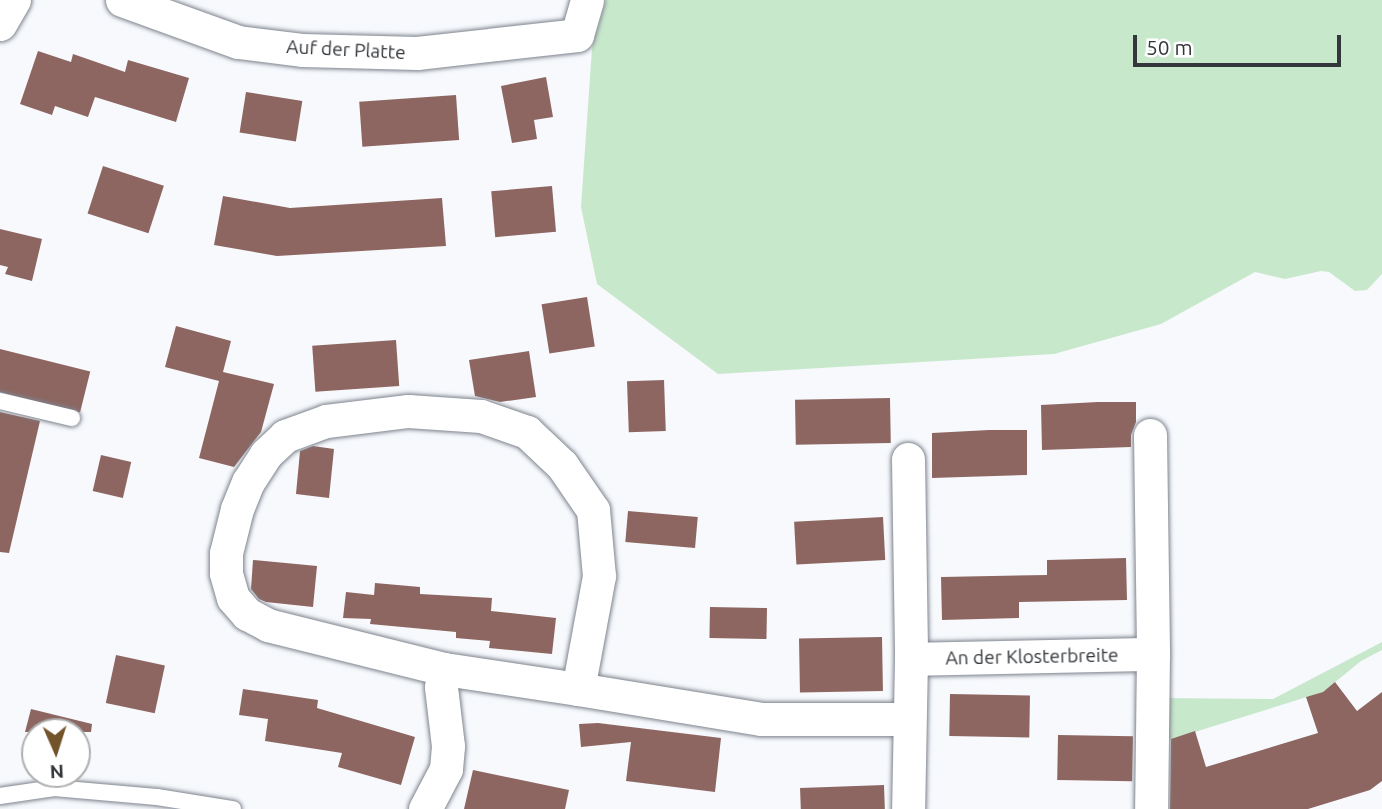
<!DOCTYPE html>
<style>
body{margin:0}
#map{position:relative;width:1382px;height:809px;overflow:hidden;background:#f7f9fd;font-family:Ubuntu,sans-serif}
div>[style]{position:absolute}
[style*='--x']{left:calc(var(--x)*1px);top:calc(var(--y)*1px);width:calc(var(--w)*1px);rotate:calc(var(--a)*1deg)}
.green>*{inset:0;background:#c8e8cc}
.building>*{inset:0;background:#8d6661;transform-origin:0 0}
.roads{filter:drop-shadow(0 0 2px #7e848d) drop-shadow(0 0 2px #7e848d)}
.service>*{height:16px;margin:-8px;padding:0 8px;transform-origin:8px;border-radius:8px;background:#fff}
.minor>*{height:33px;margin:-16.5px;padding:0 16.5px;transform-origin:16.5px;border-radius:16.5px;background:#fff}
span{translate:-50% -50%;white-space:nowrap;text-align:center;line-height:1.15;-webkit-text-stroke:7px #fff;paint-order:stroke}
.street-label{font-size:19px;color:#33363a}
.north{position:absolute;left:21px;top:718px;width:70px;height:70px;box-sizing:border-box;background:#fff;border:2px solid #adafb0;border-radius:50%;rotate:177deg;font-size:19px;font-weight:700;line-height:28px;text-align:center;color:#33363a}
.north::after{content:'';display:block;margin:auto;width:24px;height:32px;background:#735329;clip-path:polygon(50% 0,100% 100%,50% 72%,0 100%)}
.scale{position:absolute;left:1133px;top:35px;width:208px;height:32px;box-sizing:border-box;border:4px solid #33363a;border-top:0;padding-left:9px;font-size:21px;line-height:24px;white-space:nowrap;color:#33363a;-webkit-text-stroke:5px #fff;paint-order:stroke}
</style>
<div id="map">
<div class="green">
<div style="clip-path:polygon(606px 0,1382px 0,1382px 274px,1367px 290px,1355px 291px,1329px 272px,1321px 271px,1285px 279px,1255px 272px,1161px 324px,1054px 354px,718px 374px,597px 284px,581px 207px,592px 48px)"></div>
<div style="clip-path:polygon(1382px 642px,1382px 650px,1361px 661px,1323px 692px,1169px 740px,1168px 809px,1158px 809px,1159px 698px,1273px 699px)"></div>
</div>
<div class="building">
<div style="clip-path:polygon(38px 51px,71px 62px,73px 54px,125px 72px,128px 60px,189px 78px,176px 122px,95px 97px,88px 117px,55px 106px,52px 115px,20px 104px)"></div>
<div style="clip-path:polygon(546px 77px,553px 117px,534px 120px,537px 139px,512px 143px,501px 86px)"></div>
<div style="left:246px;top:92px;width:57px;height:41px;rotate:9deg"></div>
<div style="left:456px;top:95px;width:45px;height:97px;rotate:86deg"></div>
<div style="left:103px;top:166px;width:64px;height:50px;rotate:18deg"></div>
<div style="left:552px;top:186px;width:46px;height:61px;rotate:85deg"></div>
<div style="clip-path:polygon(223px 196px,290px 208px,442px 198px,446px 246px,277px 256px,214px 245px)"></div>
<div style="clip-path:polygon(0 229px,42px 239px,32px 281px,5px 274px,8px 267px,0 265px)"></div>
<div style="left:587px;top:297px;width:50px;height:46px;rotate:81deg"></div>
<div style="clip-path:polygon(176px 326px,231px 341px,223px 372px,274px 384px,261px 432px,234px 467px,199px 458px,219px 381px,165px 367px)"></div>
<div style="left:396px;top:340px;width:46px;height:84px;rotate:86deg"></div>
<div style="left:0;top:349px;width:93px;height:42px;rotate:14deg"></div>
<div style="clip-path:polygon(529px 351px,536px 397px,500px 402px,475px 396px,469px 360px)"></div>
<div style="left:664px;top:380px;width:51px;height:37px;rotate:88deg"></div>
<div style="left:890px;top:398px;width:45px;height:95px;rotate:89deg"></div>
<div style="clip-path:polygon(1098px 402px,1136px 402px,1136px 422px,1131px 435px,1131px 447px,1042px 450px,1041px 405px)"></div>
<div style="clip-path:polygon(0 412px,40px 421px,9px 553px,0 552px)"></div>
<div style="clip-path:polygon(989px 430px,1027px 430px,1027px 475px,932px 478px,932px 433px)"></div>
<div style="clip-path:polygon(313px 446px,334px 449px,329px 498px,296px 494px,300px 451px)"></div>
<div style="left:101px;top:455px;width:31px;height:37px;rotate:13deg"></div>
<div style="left:628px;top:511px;width:70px;height:31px;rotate:5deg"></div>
<div style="left:883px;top:517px;width:43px;height:89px;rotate:87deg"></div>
<div style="clip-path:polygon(1126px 558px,1127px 600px,1019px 602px,1019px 618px,942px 620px,941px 577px,1047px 575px,1047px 560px)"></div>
<div style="clip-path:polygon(253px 560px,317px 566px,313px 607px,266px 602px,259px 599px,251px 589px)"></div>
<div style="clip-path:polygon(375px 583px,420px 587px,420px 594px,492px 598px,491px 611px,556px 618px,552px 654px,489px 648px,490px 641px,456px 638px,456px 632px,370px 624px,371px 619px,343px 618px,346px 592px,374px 595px)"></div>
<div style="left:710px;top:607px;width:57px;height:31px;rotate:1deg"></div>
<div style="left:882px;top:637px;width:54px;height:83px;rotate:89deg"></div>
<div style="left:116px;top:655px;width:50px;height:49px;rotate:12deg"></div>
<div style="clip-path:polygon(1335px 682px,1357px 711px,1382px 692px,1382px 781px,1370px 790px,1308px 809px,1170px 809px,1171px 739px,1195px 731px,1206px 767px,1318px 733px,1306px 697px,1323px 692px)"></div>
<div style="clip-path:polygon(243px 689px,318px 700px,317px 708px,415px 737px,401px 785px,338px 767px,342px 753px,265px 741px,268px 719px,239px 715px)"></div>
<div style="left:950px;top:694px;width:80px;height:42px;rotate:1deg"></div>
<div style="clip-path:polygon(31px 709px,92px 724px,91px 732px,25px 732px)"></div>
<div style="clip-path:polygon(598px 723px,721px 738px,715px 792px,626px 781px,631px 742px,581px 747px,579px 724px)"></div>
<div style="left:1058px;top:735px;width:75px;height:45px;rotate:1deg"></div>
<div style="clip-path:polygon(473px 770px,569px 790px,565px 809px,464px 809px)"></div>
<div style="left:884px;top:785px;width:24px;height:84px;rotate:88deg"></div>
</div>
<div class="roads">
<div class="service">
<div style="--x:0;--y:401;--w:74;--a:13.3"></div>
<div style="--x:0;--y:796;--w:55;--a:-8.4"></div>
<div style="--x:54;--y:788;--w:103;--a:5"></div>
<div style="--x:157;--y:797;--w:77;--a:9"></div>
</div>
<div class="minor">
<div style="--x:122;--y:0;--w:123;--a:19.9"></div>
<div style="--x:238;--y:42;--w:64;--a:7.1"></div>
<div style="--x:302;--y:50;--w:115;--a:1.5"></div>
<div style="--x:417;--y:53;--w:161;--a:-6.4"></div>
<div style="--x:577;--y:35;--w:36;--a:-74"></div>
<div style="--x:0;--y:24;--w:28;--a:-60"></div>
<div style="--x:408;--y:411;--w:73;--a:3.9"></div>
<div style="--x:481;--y:416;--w:49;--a:19.2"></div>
<div style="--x:527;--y:432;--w:48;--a:43.3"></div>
<div style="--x:562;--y:465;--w:55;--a:55.4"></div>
<div style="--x:593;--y:510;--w:66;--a:84.8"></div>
<div style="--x:599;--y:576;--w:115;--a:100.5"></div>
<div style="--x:578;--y:689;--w:135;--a:-171.5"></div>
<div style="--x:444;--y:669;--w:181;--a:-166"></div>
<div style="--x:268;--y:625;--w:24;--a:-152"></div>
<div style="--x:247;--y:614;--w:21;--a:-131"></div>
<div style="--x:233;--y:598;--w:26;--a:-106"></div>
<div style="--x:226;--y:573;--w:20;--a:-90"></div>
<div style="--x:226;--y:553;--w:45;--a:-76"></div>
<div style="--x:237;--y:509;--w:29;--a:-68"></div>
<div style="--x:248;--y:482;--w:33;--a:-57"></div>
<div style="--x:266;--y:454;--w:26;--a:-43"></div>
<div style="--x:285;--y:436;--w:44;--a:-20.1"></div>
<div style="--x:326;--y:421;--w:83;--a:-7"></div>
<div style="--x:1150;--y:435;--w:219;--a:89.2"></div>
<div style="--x:908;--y:459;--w:200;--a:89.1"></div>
<div style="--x:911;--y:659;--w:150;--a:91.1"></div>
<div style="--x:911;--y:659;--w:242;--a:-1.2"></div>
<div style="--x:1153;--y:654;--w:155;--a:90.7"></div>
<div style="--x:578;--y:689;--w:185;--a:9.3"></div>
<div style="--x:761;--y:719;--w:148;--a:0"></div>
<div style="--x:425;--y:809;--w:45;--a:-62.3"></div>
<div style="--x:446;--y:769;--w:23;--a:-85"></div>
<div style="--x:448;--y:746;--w:59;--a:-96.8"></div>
<div style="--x:441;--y:687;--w:18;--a:-81"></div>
</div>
</div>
<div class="street-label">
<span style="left:346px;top:50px;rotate:3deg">Auf der Platte</span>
<span style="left:1032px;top:657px;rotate:-1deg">An der Klosterbreite</span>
</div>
<div class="north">N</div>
<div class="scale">50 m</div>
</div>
